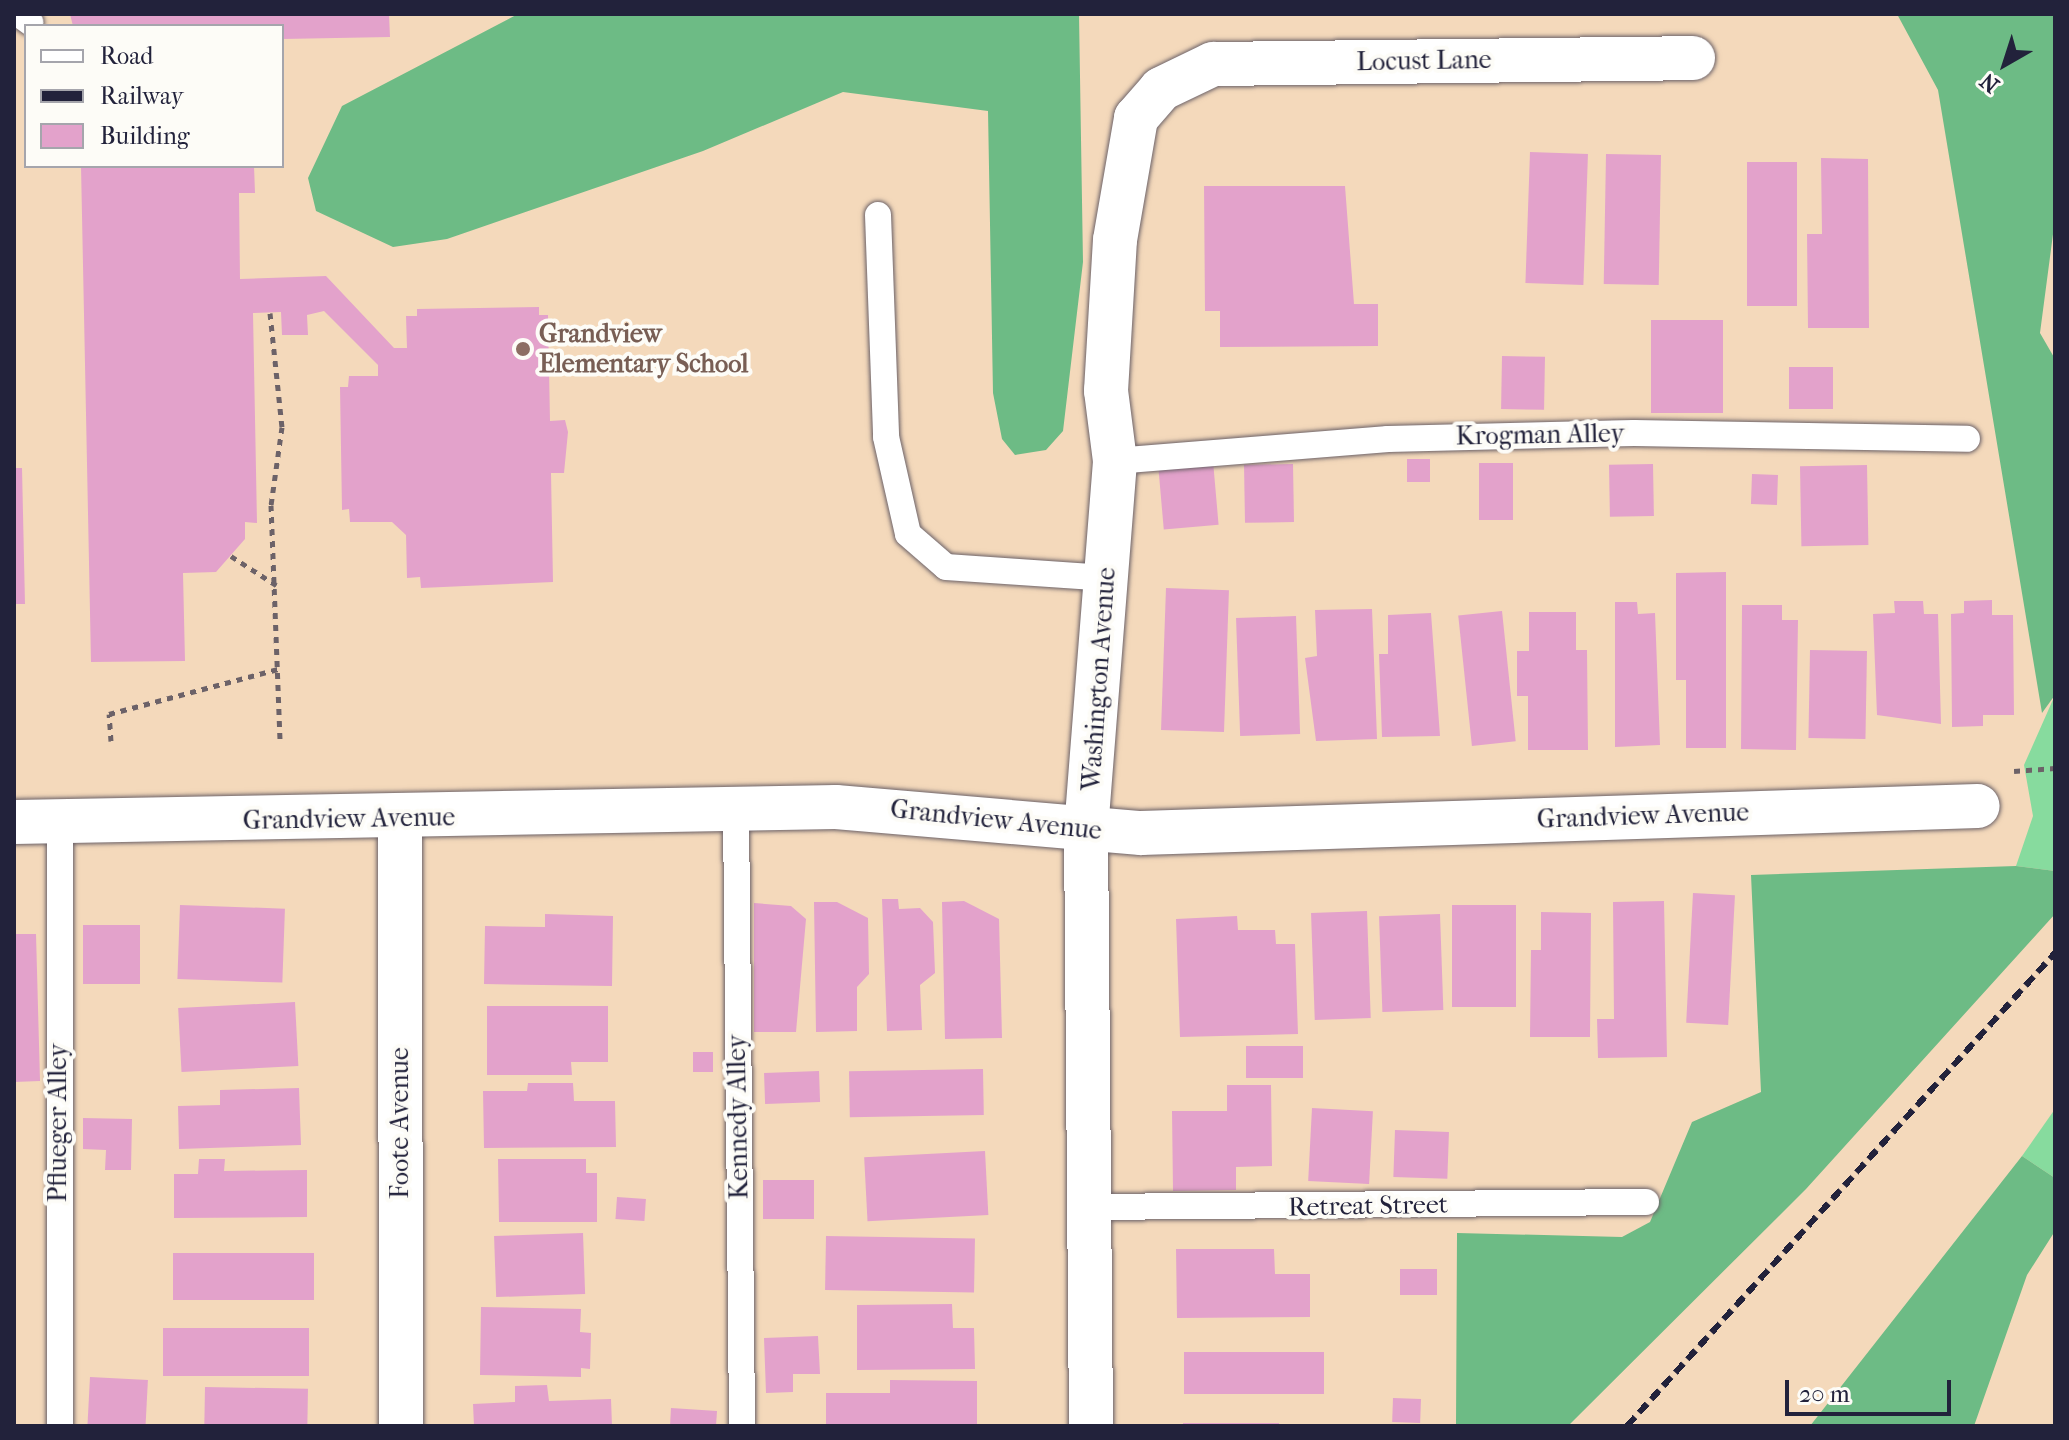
<!DOCTYPE html>
<style>
body{margin:0}
#map{position:relative;width:2069px;height:1440px;overflow:hidden;background:#f4d9bb;font-family:"IM FELL French Canon",serif}
div>[style]{position:absolute}
[style*='--x']{left:calc(var(--x)*1px);top:calc(var(--y)*1px);width:calc(var(--w)*1px);rotate:calc(var(--a)*1deg)}
.green>*{inset:0;background:#87db9e}
.forest>*{inset:0;background:#6dbb85}
.building>*{inset:0;background:#e3a2cb;transform-origin:0 0}
.path>*{height:5px;margin-top:-2.5px;transform-origin:0;background:repeating-linear-gradient(90deg,#6c6268 0 6px,transparent 0 12px)}
.roads{filter:drop-shadow(0 0 2px #6c6268) drop-shadow(0 0 2px #6c6268)}
.service>*{height:26px;margin:-13px;padding:0 13px;transform-origin:13px;border-radius:13px;background:#fff}
.minor>*{height:44px;margin:-22px;padding:0 22px;transform-origin:22px;border-radius:22px;background:#fff}
.rail>*{height:6px;margin-top:-3px;transform-origin:0;background:repeating-linear-gradient(90deg,#22223b 0 12px,transparent 0 18px)}
.dots>*{width:22px;height:22px;translate:-50% -50%;box-sizing:border-box;border:4px solid #fdfcf7;border-radius:50%}
span{translate:-50% -50%;white-space:nowrap;text-align:center;line-height:1.15;-webkit-text-stroke:8px #fdfcf7;paint-order:stroke}
.street-label{font-size:26px;color:#22223b}
.education-label{font-size:26px;color:#785e54;font-weight:700}
.left{translate:0 -50%;text-align:left}
.frame{position:absolute;inset:0;border:16px solid #22223b;pointer-events:none}
.legend{position:absolute;left:24px;top:24px;width:260px;height:144px;box-sizing:border-box;background:#fdfcf7;border:2px solid #a5a5ac;margin:0;padding:10px 14px;list-style:none;font-size:24px;color:#22223b}
.legend li{display:flex;align-items:center;gap:16px;height:40px}
.legend b{width:40px;border:2px solid #a5a5ac}
.north{position:absolute;left:1965px;top:24px;width:80px;height:80px;-webkit-text-stroke:6px #fdfcf7;paint-order:stroke;rotate:219deg;font-size:22px;font-weight:700;line-height:32px;text-align:center;color:#22223b}
.north::after{content:'';display:block;margin:auto;width:28px;height:36px;background:#22223b;clip-path:polygon(50% 0,100% 100%,50% 72%,0 100%)}
.scale{position:absolute;left:1785px;top:1380px;width:166px;height:36px;box-sizing:border-box;border:4px solid #22223b;border-top:0;padding-left:10px;font-size:24px;line-height:28px;white-space:nowrap;color:#22223b;-webkit-text-stroke:6px #fdfcf7;paint-order:stroke}
</style>
<div id="map">
<div class="green">
<div style="clip-path:polygon(2055px 695px,2055px 871px,2016px 866px,2033px 816px,2024px 765px)"></div>
<div style="clip-path:polygon(2055px 1109px,2055px 1178px,2022px 1156px)"></div>
</div>
<div class="forest">
<div style="clip-path:polygon(518px 14px,1079px 14px,1083px 262px,1063px 431px,1046px 450px,1015px 455px,1002px 439px,993px 393px,988px 111px,843px 92px,703px 151px,447px 239px,393px 247px,316px 211px,308px 178px,342px 106px)"></div>
<div style="clip-path:polygon(1897px 14px,2055px 14px,2055px 219px,2040px 333px,2055px 359px,2055px 695px,2042px 713px,1938px 90px)"></div>
<div style="clip-path:polygon(2016px 866px,2055px 871px,2055px 914px,1806px 1189px,1568px 1426px,1456px 1426px,1457px 1233px,1622px 1237px,1650px 1222px,1692px 1122px,1761px 1092px,1751px 875px)"></div>
<div style="clip-path:polygon(2022px 1156px,2055px 1178px,2055px 1231px,2027px 1275px,1974px 1426px,1810px 1426px)"></div>
</div>
<div class="building">
<div style="clip-path:polygon(70px 14px,389px 14px,390px 37px,282px 39px,282px 26px,73px 26px)"></div>
<div style="left:1530px;top:152px;width:58px;height:131px;rotate:2deg"></div>
<div style="left:1606px;top:154px;width:55px;height:130px;rotate:1deg"></div>
<div style="clip-path:polygon(1821px 158px,1868px 159px,1869px 328px,1808px 328px,1807px 234px,1822px 234px)"></div>
<div style="left:1747px;top:162px;width:50px;height:144px"></div>
<div style="clip-path:polygon(81px 166px,254px 166px,255px 193px,239px 193px,240px 279px,326px 276px,394px 348px,407px 348px,406px 316px,417px 316px,417px 309px,539px 307px,539px 315px,548px 315px,550px 421px,565px 420px,568px 432px,564px 473px,551px 473px,553px 582px,421px 588px,420px 577px,407px 578px,406px 535px,392px 522px,350px 522px,349px 509px,342px 510px,340px 387px,348px 387px,349px 376px,378px 376px,378px 365px,324px 311px,307px 315px,308px 335px,282px 335px,281px 312px,253px 313px,257px 523px,245px 522px,245px 539px,216px 572px,183px 573px,185px 661px,91px 662px)"></div>
<div style="clip-path:polygon(1204px 186px,1345px 186px,1354px 304px,1378px 304px,1378px 346px,1220px 347px,1220px 311px,1205px 311px)"></div>
<div style="left:1651px;top:320px;width:72px;height:93px"></div>
<div style="left:1502px;top:356px;width:43px;height:53px;rotate:1deg"></div>
<div style="left:1789px;top:367px;width:44px;height:42px"></div>
<div style="left:1407px;top:459px;width:23px;height:23px"></div>
<div style="left:1213px;top:461px;width:64px;height:55px;rotate:85deg"></div>
<div style="left:1479px;top:463px;width:34px;height:57px"></div>
<div style="left:1293px;top:464px;width:58px;height:49px;rotate:89deg"></div>
<div style="left:1653px;top:464px;width:52px;height:44px;rotate:89deg"></div>
<div style="left:1867px;top:465px;width:80px;height:67px;rotate:89deg"></div>
<div style="clip-path:polygon(14px 468px,22px 468px,25px 604px,14px 604px)"></div>
<div style="left:1752px;top:474px;width:26px;height:30px;rotate:2deg"></div>
<div style="clip-path:polygon(1726px 572px,1726px 748px,1686px 748px,1686px 680px,1676px 680px,1676px 573px)"></div>
<div style="left:1166px;top:588px;width:63px;height:142px;rotate:2deg"></div>
<div style="clip-path:polygon(1992px 600px,1992px 615px,2013px 615px,2014px 715px,1983px 715px,1983px 726px,1952px 727px,1951px 614px,1964px 613px,1964px 601px)"></div>
<div style="clip-path:polygon(1894px 601px,1923px 601px,1924px 614px,1938px 614px,1941px 724px,1877px 715px,1873px 614px,1895px 613px)"></div>
<div style="clip-path:polygon(1615px 602px,1637px 602px,1638px 614px,1655px 613px,1660px 745px,1615px 747px)"></div>
<div style="clip-path:polygon(1742px 605px,1782px 605px,1782px 620px,1798px 620px,1796px 750px,1741px 749px)"></div>
<div style="clip-path:polygon(1372px 609px,1377px 739px,1316px 741px,1305px 658px,1317px 656px,1315px 610px)"></div>
<div style="left:1502px;top:611px;width:131px;height:44px;rotate:84deg"></div>
<div style="clip-path:polygon(1529px 612px,1576px 612px,1576px 650px,1587px 650px,1588px 750px,1528px 750px,1528px 696px,1517px 696px,1517px 651px,1529px 651px)"></div>
<div style="clip-path:polygon(1431px 613px,1440px 736px,1382px 737px,1379px 654px,1388px 654px,1388px 615px)"></div>
<div style="left:1296px;top:616px;width:118px;height:60px;rotate:88deg"></div>
<div style="left:1810px;top:650px;width:57px;height:88px;rotate:1deg"></div>
<div style="left:1693px;top:893px;width:42px;height:130px;rotate:3deg"></div>
<div style="clip-path:polygon(882px 899px,898px 899px,899px 909px,920px 908px,933px 922px,935px 973px,920px 985px,922px 1030px,887px 1031px)"></div>
<div style="clip-path:polygon(964px 901px,999px 919px,1002px 1038px,945px 1039px,942px 902px)"></div>
<div style="clip-path:polygon(1664px 901px,1667px 1057px,1598px 1058px,1597px 1019px,1614px 1019px,1613px 902px)"></div>
<div style="clip-path:polygon(814px 902px,837px 902px,868px 918px,869px 974px,857px 987px,857px 1031px,816px 1032px)"></div>
<div style="clip-path:polygon(754px 903px,791px 906px,806px 919px,796px 1032px,754px 1032px)"></div>
<div style="left:180px;top:905px;width:105px;height:74px;rotate:2deg"></div>
<div style="left:1452px;top:905px;width:64px;height:102px"></div>
<div style="left:1367px;top:911px;width:107px;height:56px;rotate:88deg"></div>
<div style="clip-path:polygon(1541px 912px,1591px 913px,1590px 1037px,1530px 1037px,1531px 950px,1541px 950px)"></div>
<div style="clip-path:polygon(545px 914px,613px 916px,612px 986px,484px 984px,485px 926px,545px 927px)"></div>
<div style="left:1440px;top:914px;width:96px;height:61px;rotate:88deg"></div>
<div style="clip-path:polygon(1237px 916px,1238px 930px,1275px 930px,1276px 944px,1295px 944px,1298px 1034px,1180px 1037px,1176px 919px)"></div>
<div style="left:83px;top:925px;width:57px;height:59px"></div>
<div style="clip-path:polygon(14px 934px,36px 934px,40px 1081px,14px 1082px)"></div>
<div style="left:295px;top:1002px;width:64px;height:117px;rotate:87deg"></div>
<div style="clip-path:polygon(487px 1006px,608px 1006px,608px 1062px,571px 1062px,572px 1075px,487px 1075px)"></div>
<div style="left:1246px;top:1046px;width:57px;height:32px"></div>
<div style="left:713px;top:1052px;width:20px;height:20px;rotate:90deg"></div>
<div style="left:983px;top:1069px;width:46px;height:134px;rotate:89deg"></div>
<div style="left:819px;top:1071px;width:31px;height:55px;rotate:88deg"></div>
<div style="clip-path:polygon(528px 1083px,573px 1083px,574px 1101px,615px 1101px,616px 1147px,484px 1148px,483px 1091px,527px 1091px)"></div>
<div style="clip-path:polygon(1227px 1085px,1271px 1085px,1272px 1166px,1236px 1167px,1236px 1190px,1173px 1191px,1172px 1111px,1227px 1111px)"></div>
<div style="clip-path:polygon(299px 1088px,301px 1145px,179px 1149px,178px 1106px,220px 1105px,220px 1090px)"></div>
<div style="left:1312px;top:1108px;width:61px;height:73px;rotate:3deg"></div>
<div style="clip-path:polygon(83px 1118px,132px 1119px,131px 1170px,105px 1170px,106px 1150px,83px 1149px)"></div>
<div style="left:1395px;top:1130px;width:54px;height:47px;rotate:2deg"></div>
<div style="left:985px;top:1151px;width:64px;height:121px;rotate:87deg"></div>
<div style="clip-path:polygon(199px 1159px,225px 1159px,224px 1171px,307px 1170px,307px 1217px,174px 1218px,174px 1174px,198px 1174px)"></div>
<div style="clip-path:polygon(498px 1159px,586px 1159px,586px 1173px,597px 1173px,597px 1222px,499px 1222px)"></div>
<div style="left:763px;top:1180px;width:51px;height:39px"></div>
<div style="left:617px;top:1197px;width:29px;height:22px;rotate:4deg"></div>
<div style="left:583px;top:1233px;width:61px;height:89px;rotate:88deg"></div>
<div style="left:826px;top:1236px;width:149px;height:54px;rotate:1deg"></div>
<div style="clip-path:polygon(1176px 1249px,1274px 1249px,1275px 1274px,1310px 1274px,1310px 1317px,1177px 1318px)"></div>
<div style="left:314px;top:1253px;width:47px;height:141px;rotate:90deg"></div>
<div style="left:1400px;top:1269px;width:37px;height:26px"></div>
<div style="clip-path:polygon(952px 1304px,953px 1328px,974px 1328px,975px 1369px,857px 1370px,857px 1305px)"></div>
<div style="clip-path:polygon(481px 1307px,581px 1309px,580px 1332px,591px 1333px,590px 1369px,581px 1368px,581px 1377px,480px 1375px)"></div>
<div style="left:163px;top:1328px;width:146px;height:48px"></div>
<div style="clip-path:polygon(818px 1336px,820px 1374px,793px 1374px,793px 1392px,766px 1393px,764px 1338px)"></div>
<div style="left:1184px;top:1352px;width:140px;height:42px"></div>
<div style="left:90px;top:1377px;width:58px;height:49px;rotate:3deg"></div>
<div style="clip-path:polygon(890px 1380px,977px 1381px,977px 1426px,826px 1426px,826px 1393px,890px 1393px)"></div>
<div style="clip-path:polygon(547px 1385px,549px 1401px,611px 1399px,612px 1426px,474px 1426px,473px 1404px,515px 1402px,515px 1386px)"></div>
<div style="left:205px;top:1387px;width:103px;height:39px;rotate:1deg"></div>
<div style="left:1393px;top:1398px;width:28px;height:24px;rotate:2deg"></div>
<div style="clip-path:polygon(671px 1408px,717px 1411px,716px 1426px,670px 1426px)"></div>
<div style="left:1183px;top:1423px;width:96px;height:3px"></div>
</div>
<div class="path">
<div style="--x:270;--y:313;--w:115;--a:84"></div>
<div style="--x:282;--y:427;--w:79;--a:98"></div>
<div style="--x:271;--y:505;--w:236;--a:87.8"></div>
<div style="--x:231;--y:556;--w:54;--a:32.8"></div>
<div style="--x:111;--y:741;--w:27;--a:-94"></div>
<div style="--x:109;--y:714;--w:175;--a:-14.9"></div>
<div style="--x:2014;--y:771;--w:41;--a:-4.2"></div>
</div>
<div class="roads">
<div class="service">
<div style="--x:19;--y:14;--w:14;--a:36"></div>
<div style="--x:878;--y:215;--w:222;--a:87.9"></div>
<div style="--x:886;--y:437;--w:99;--a:77.2"></div>
<div style="--x:908;--y:534;--w:50;--a:41"></div>
<div style="--x:946;--y:567;--w:160;--a:3.9"></div>
<div style="--x:1115;--y:461;--w:274;--a:-4.6"></div>
<div style="--x:1388;--y:439;--w:246;--a:-1.4"></div>
<div style="--x:1634;--y:433;--w:333;--a:1"></div>
<div style="--x:736;--y:809;--w:617;--a:89.44"></div>
<div style="--x:1091;--y:1207;--w:555;--a:-0.52"></div>
<div style="--x:60;--y:1426;--w:606;--a:-90"></div>
</div>
<div class="minor">
<div style="--x:400;--y:819;--w:607;--a:89.91"></div>
<div style="--x:14;--y:822;--w:822;--a:-1.05"></div>
<div style="--x:836;--y:807;--w:306;--a:4.9"></div>
<div style="--x:1141;--y:833;--w:837;--a:-1.85"></div>
<div style="--x:1091;--y:1426;--w:596;--a:-90.48"></div>
<div style="--x:1086;--y:830;--w:370;--a:-85.5"></div>
<div style="--x:1115;--y:461;--w:71;--a:-97.3"></div>
<div style="--x:1106;--y:391;--w:151;--a:-86.6"></div>
<div style="--x:1115;--y:240;--w:124;--a:-80.2"></div>
<div style="--x:1136;--y:118;--w:38;--a:-49"></div>
<div style="--x:1161;--y:89;--w:58;--a:-25.7"></div>
<div style="--x:1213;--y:64;--w:480;--a:-0.7"></div>
</div>
</div>
<div class="rail">
<div style="--x:1627;--y:1426;--w:638;--a:-47.86"></div>
</div>
<div class="dots">
<div style="left:523px;top:349px;background:#8d6e63"></div>
</div>
<div class="street-label">
<span style="left:1424px;top:61px;rotate:-1deg">Locust Lane</span>
<span style="left:1540px;top:435px;rotate:-1deg">Krogman Alley</span>
<span style="left:1099px;top:679px;rotate:-86deg">Washington Avenue</span>
<span style="left:1643px;top:816px;rotate:-2deg">Grandview Avenue</span>
<span style="left:349px;top:819px;rotate:-1deg">Grandview Avenue</span>
<span style="left:996px;top:820px;rotate:6deg">Grandview Avenue</span>
<span style="left:738px;top:1117px;rotate:-91deg">Kennedy Alley</span>
<span style="left:58px;top:1123px;rotate:-90deg">Pflueger Alley</span>
<span style="left:400px;top:1123px;rotate:-90deg">Foote Avenue</span>
<span style="left:1368px;top:1206px;rotate:-1deg">Retreat Street</span>
</div>
<div class="education-label">
<span class="left" style="left:539px;top:349px">Grandview<br>Elementary School</span>
</div>
<div class="frame"></div>
<ul class="legend">
<li><b style="height:10px;background:#fff"></b>Road</li>
<li><b style="height:10px;background:#22223b"></b>Railway</li>
<li><b style="height:22px;background:#e3a2cb"></b>Building</li>
</ul>
<div class="north">N</div>
<div class="scale">20 m</div>
</div>
